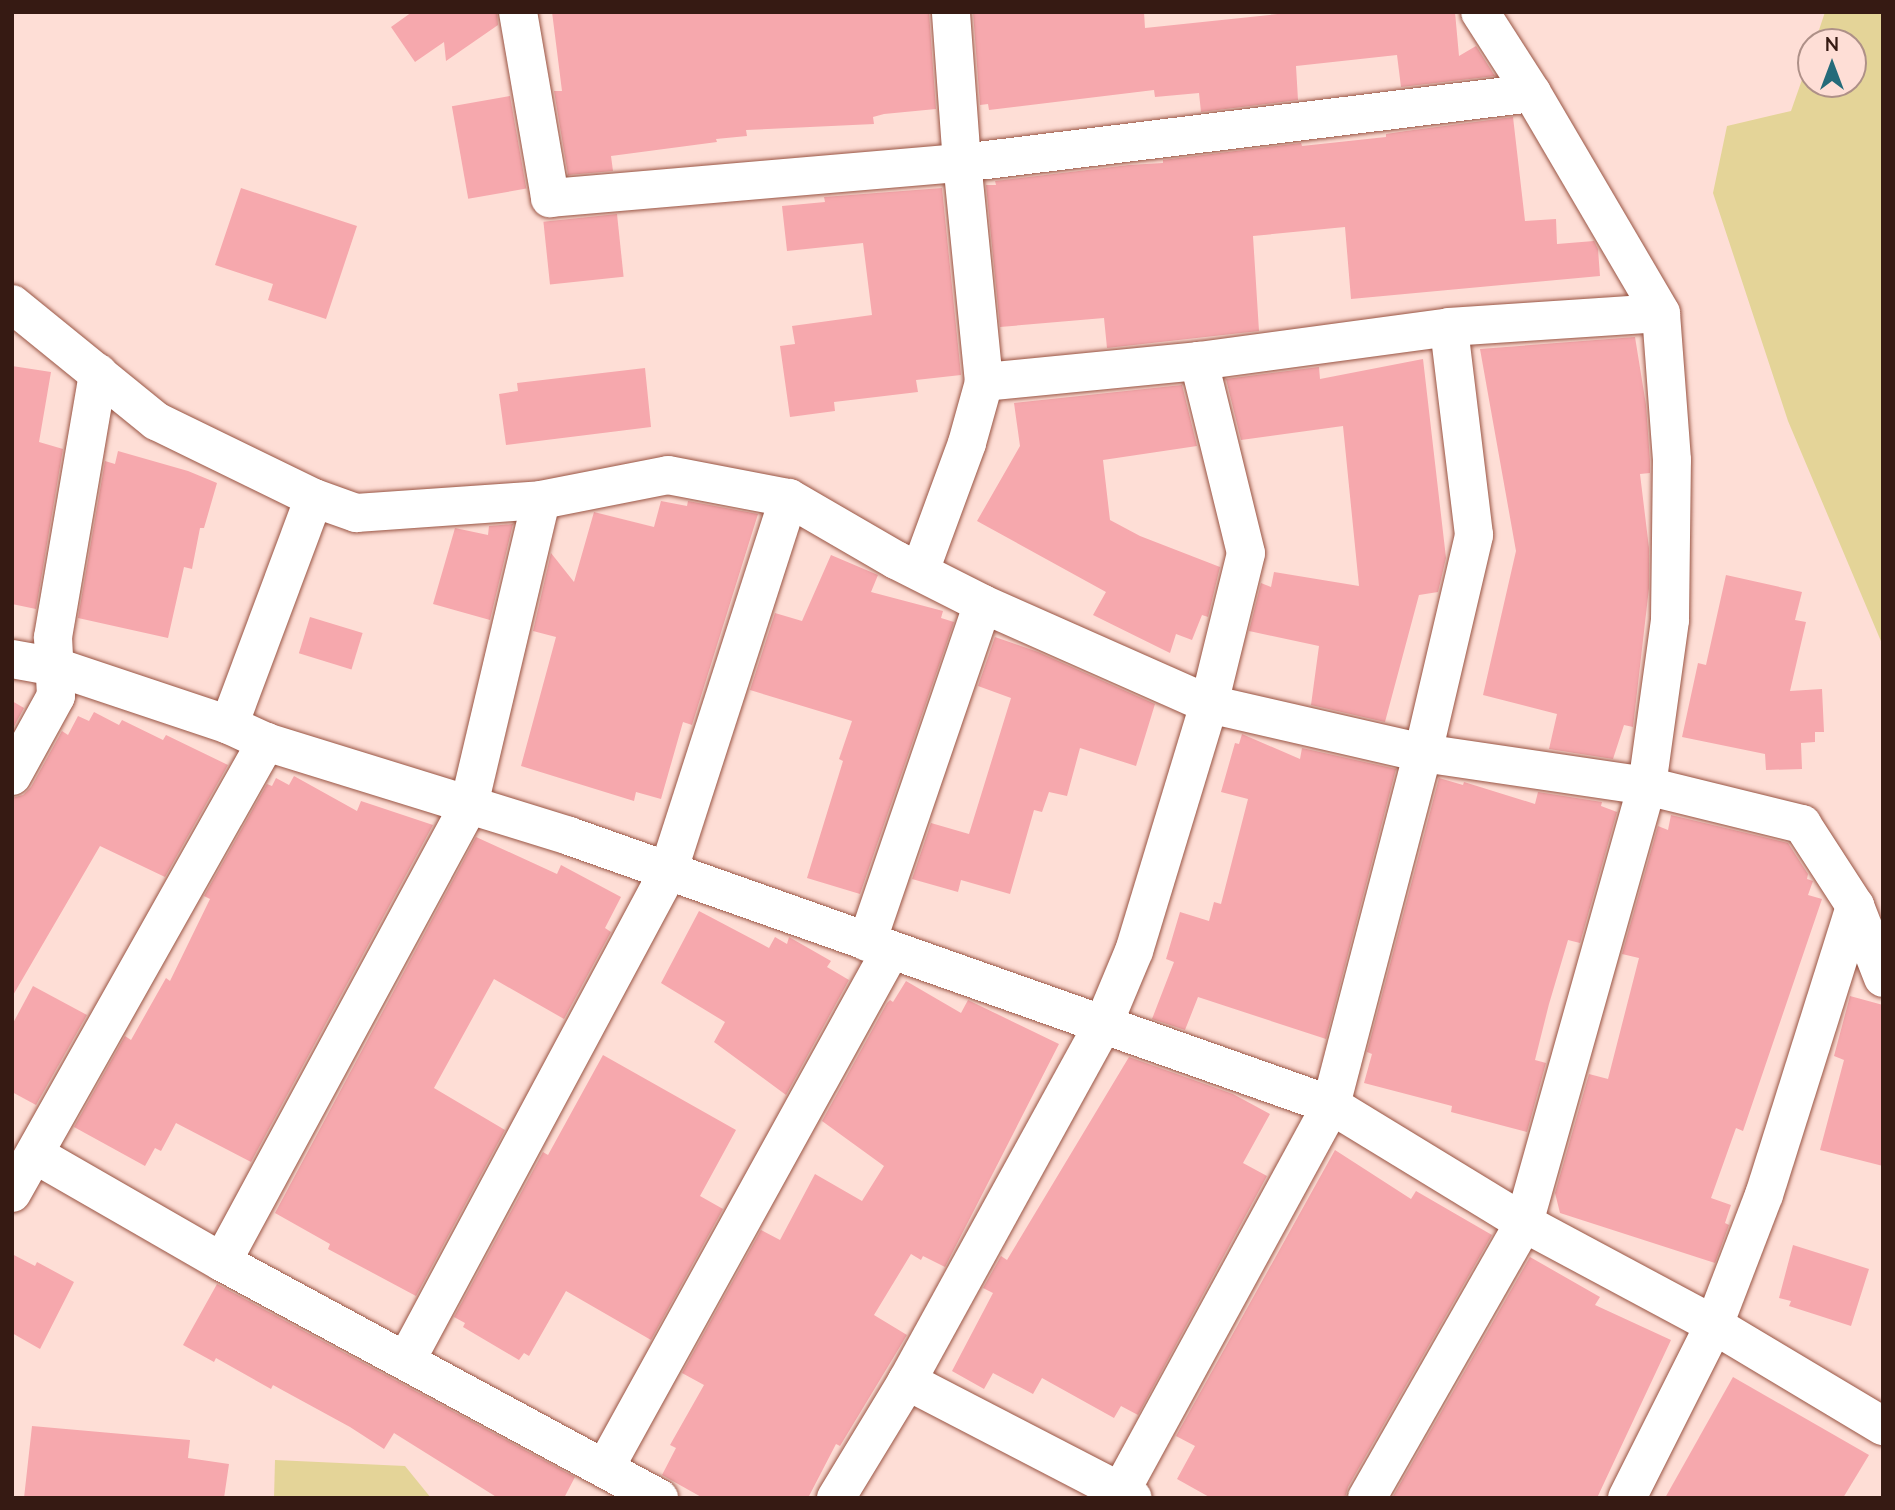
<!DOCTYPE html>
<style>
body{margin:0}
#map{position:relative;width:1895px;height:1510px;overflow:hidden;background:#feded6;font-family:Mulish,sans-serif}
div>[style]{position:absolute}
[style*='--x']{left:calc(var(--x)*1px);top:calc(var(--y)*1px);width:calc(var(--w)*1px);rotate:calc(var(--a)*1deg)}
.green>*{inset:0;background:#e4d498}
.building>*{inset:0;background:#f6a8ad;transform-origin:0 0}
.roads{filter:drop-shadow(0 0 2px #954) drop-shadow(0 0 2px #954)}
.minor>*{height:38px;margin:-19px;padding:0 19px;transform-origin:19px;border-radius:19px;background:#fff}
span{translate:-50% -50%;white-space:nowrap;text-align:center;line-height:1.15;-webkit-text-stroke:6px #feded6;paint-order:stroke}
.frame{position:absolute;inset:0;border:14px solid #361a13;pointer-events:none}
.north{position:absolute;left:1797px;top:28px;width:70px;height:70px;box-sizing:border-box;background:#feded6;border:2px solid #ae9088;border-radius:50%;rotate:0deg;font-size:19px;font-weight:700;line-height:28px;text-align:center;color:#361a13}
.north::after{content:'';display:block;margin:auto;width:24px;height:32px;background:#256b7a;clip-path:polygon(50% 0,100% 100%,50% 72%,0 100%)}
</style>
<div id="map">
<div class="green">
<div style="clip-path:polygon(1825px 12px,1883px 12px,1883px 646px,1788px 421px,1713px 193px,1727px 126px,1791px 111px,1811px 54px,1811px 84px,1853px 84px,1853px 42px,1815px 42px)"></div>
<div style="clip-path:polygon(275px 1460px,405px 1466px,431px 1498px,274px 1498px)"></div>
</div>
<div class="building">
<div style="clip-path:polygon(412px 12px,497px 12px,498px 25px,446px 61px,444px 42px,415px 62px,391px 27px)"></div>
<div style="clip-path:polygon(552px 12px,929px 12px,936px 109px,884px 114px,873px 117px,874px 124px,746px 130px,747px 136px,716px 139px,717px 142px,611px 156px,613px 171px,568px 175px,554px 91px,562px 91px)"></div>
<div style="clip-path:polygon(973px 12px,1144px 12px,1145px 28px,1297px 12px,1455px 12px,1459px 56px,1476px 46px,1495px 76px,1401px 87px,1397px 55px,1296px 66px,1298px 100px,1201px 112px,1199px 93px,1155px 97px,1154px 90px,989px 110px,988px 104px,980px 105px)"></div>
<div style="left:510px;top:96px;width:94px;height:59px;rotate:80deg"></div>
<div style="clip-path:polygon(1513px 117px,1525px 221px,1556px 219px,1557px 244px,1594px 241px,1598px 249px,1600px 276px,1351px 299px,1345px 227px,1253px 236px,1259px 331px,1107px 348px,1104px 318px,1000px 327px,986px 185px,996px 185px,995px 181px,1129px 165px,1163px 163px,1163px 160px,1301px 143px,1302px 146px,1386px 137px,1386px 134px,1406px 131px)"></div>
<div style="clip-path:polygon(241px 188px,357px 226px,326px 319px,268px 300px,273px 284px,215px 265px)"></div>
<div style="clip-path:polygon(942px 188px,961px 375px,916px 380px,918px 392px,834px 402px,835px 411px,790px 417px,780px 346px,795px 344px,792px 326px,872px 315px,863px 243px,787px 251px,782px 206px,825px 202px,824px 197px)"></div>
<div style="left:617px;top:214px;width:63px;height:74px;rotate:84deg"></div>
<div style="clip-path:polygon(1635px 337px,1646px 405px,1650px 461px,1650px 473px,1640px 474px,1649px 548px,1649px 588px,1633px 727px,1624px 725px,1613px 759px,1549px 749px,1557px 714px,1483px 695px,1516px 551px,1480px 349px)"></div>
<div style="clip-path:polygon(1423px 359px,1446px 558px,1438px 592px,1419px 595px,1385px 722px,1311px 705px,1319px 646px,1249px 631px,1261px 583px,1271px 587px,1274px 572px,1359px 586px,1343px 426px,1241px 440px,1226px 379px,1319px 367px,1320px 379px)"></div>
<div style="clip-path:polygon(12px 366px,51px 372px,39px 442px,63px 449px,36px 609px,12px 604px)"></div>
<div style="clip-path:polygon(645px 368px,651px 427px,506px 445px,499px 394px,518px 391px,517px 383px)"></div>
<div style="clip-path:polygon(1182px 385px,1197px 446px,1103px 460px,1110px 520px,1140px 536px,1220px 567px,1208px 617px,1202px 615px,1192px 640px,1176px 634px,1170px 653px,1093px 615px,1106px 592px,977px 521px,1020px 446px,1014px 403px)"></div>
<div style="clip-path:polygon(118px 451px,188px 471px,217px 483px,204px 528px,200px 528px,192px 569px,184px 567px,168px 638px,78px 618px,105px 461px,115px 464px)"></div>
<div style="clip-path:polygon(661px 501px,687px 506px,688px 501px,758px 514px,692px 725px,683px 722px,661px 799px,636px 792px,634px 801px,521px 766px,556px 637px,533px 631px,551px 553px,574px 582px,594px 512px,654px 527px)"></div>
<div style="clip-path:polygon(513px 524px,490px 620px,433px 604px,455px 528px,488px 535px,489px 526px)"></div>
<div style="clip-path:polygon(831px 555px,878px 575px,871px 592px,943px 611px,941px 618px,954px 622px,860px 894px,807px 878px,843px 761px,839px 759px,852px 721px,750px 690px,775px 613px,802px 621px)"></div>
<div style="clip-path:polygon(1726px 575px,1802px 592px,1795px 620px,1806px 622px,1790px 691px,1822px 689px,1824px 732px,1815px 732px,1815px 742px,1801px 743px,1802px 769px,1766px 770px,1765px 754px,1682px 737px,1698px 663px,1706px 665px)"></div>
<div style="left:310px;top:617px;width:55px;height:38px;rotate:17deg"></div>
<div style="clip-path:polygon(995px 637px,1038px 652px,1155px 704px,1136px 766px,1080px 748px,1067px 796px,1049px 792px,1042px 812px,1034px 810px,1010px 894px,961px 880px,958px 892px,912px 879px,931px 823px,969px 834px,1011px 698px,978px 686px)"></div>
<div style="clip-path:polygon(12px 701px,24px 708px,12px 730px)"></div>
<div style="clip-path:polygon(94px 712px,119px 725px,122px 720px,163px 740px,166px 735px,228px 765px,165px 877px,100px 846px,12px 997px,12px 798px,23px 795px,31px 787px,62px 731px,68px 735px,78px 716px,89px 721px)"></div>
<div style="clip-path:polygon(1242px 734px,1300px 759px,1302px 748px,1396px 769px,1326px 1039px,1198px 997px,1185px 1030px,1152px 1019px,1174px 962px,1166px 959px,1180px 912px,1209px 921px,1214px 902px,1221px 904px,1248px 799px,1221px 792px,1235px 743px,1239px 744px)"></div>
<div style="clip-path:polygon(294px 776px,357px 811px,361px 801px,433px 825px,251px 1162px,176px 1123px,161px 1151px,155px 1148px,145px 1166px,74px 1127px,125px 1036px,131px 1040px,166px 978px,170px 981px,210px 899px,204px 896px,267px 784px,272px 786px,276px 778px,289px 785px)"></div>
<div style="clip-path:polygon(1439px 778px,1463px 785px,1464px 782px,1535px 804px,1538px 792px,1602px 802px,1601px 806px,1617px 812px,1580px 943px,1568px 940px,1549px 1004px,1535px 1060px,1546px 1063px,1527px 1132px,1451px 1112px,1452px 1106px,1364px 1083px,1372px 1054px,1367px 1052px)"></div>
<div style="clip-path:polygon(1671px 815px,1788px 843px,1808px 874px,1807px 879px,1813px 881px,1808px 895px,1822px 899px,1743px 1131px,1736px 1128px,1711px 1198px,1731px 1205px,1725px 1223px,1729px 1225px,1715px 1263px,1560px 1213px,1555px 1193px,1589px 1074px,1608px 1079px,1639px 958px,1622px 954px,1658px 826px,1668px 830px)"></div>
<div style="clip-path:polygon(476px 837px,557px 874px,561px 865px,621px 897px,605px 928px,611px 932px,564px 1019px,494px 979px,434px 1088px,505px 1130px,416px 1296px,328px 1249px,330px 1244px,275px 1213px)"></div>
<div style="clip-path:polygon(699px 911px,769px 948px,775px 937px,787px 944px,789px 937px,831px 961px,827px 967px,849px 980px,786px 1095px,714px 1042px,725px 1022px,661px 983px)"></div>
<div style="clip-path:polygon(906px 981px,961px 1013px,968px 1000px,1059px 1044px,945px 1267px,923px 1256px,921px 1260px,911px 1254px,874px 1315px,907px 1335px,840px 1446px,836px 1444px,808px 1498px,703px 1498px,662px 1475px,676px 1448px,670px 1445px,704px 1385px,682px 1373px,761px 1230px,780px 1240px,815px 1174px,862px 1201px,884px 1166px,822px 1121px,887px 1003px,890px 1000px,893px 1002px)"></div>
<div style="clip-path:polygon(33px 986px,87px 1015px,36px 1105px,12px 1092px,12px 1025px)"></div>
<div style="clip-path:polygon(1850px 996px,1883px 1005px,1883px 1166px,1820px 1150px,1844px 1060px,1834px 1056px)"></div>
<div style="clip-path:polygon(603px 1055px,736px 1130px,700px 1196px,723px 1209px,651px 1340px,566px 1291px,529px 1356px,524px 1353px,519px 1360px,463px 1327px,465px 1323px,454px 1317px,543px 1152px,548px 1155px)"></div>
<div style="clip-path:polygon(1129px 1057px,1233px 1094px,1270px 1114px,1243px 1163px,1267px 1176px,1138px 1415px,1121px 1406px,1114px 1418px,1042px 1378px,1033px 1394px,993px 1373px,984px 1389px,952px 1371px,993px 1293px,983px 1288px,1001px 1256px,1007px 1260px)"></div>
<div style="clip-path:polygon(1335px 1150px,1411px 1199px,1416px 1191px,1492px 1235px,1348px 1487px,1345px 1498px,1211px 1498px,1177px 1479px,1195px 1446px,1176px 1436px)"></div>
<div style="clip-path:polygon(1793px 1245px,1869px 1269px,1851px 1326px,1789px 1306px,1791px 1301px,1779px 1298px)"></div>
<div style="clip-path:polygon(12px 1254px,35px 1266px,37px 1262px,74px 1282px,40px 1349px,12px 1333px)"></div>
<div style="clip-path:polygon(1530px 1257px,1600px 1297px,1595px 1305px,1671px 1340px,1597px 1498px,1392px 1498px)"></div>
<div style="clip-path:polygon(217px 1284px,575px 1477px,564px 1498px,498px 1498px,394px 1433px,384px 1449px,350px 1427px,273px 1385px,271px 1389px,216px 1358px,214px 1362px,183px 1345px)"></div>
<div style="clip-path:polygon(1733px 1377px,1869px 1455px,1843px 1498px,1665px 1498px)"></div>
<div style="clip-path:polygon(32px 1426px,190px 1440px,188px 1458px,229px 1464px,224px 1498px,24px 1498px)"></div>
</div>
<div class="roads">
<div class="minor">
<div style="--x:518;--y:12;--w:189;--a:80.2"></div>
<div style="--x:550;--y:198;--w:413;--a:-4.9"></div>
<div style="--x:962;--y:163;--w:574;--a:-7"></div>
<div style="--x:12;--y:304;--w:186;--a:39.1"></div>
<div style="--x:156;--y:421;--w:176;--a:26"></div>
<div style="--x:314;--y:498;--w:45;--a:19.7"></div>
<div style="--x:356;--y:513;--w:185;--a:-4"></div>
<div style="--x:541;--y:500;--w:129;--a:-11.1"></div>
<div style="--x:668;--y:475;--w:123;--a:10.8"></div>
<div style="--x:789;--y:498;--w:124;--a:30.1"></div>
<div style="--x:896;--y:560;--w:97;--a:26.8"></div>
<div style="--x:983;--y:604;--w:247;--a:23.9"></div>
<div style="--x:1209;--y:704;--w:220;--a:12.9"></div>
<div style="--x:1423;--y:753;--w:226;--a:8.4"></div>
<div style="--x:1647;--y:786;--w:160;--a:13.8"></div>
<div style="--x:1802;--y:824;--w:98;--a:57.1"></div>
<div style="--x:1855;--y:906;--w:77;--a:68.7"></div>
<div style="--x:984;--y:382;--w:216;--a:-5.6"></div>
<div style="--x:1199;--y:361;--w:252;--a:-7.7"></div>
<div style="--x:1449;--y:327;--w:212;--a:-3.8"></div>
<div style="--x:920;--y:571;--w:136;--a:-69.8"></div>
<div style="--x:967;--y:443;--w:63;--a:-74.4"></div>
<div style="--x:984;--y:382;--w:220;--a:-95.7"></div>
<div style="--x:962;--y:163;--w:151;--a:-94.2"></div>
<div style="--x:12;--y:659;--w:45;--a:10.3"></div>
<div style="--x:56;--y:667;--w:182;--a:18.5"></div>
<div style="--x:229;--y:725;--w:41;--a:24.7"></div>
<div style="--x:266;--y:742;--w:317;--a:17.2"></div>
<div style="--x:569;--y:836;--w:808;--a:19.44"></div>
<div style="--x:1331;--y:1105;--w:226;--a:31.4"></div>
<div style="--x:1524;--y:1223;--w:216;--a:28.2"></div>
<div style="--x:1714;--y:1325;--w:197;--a:30.9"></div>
<div style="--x:229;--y:725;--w:242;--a:-69.5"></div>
<div style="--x:12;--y:776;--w:91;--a:-61.2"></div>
<div style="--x:56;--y:696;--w:59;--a:-92.9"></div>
<div style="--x:53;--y:637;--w:268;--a:-80.3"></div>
<div style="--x:867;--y:942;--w:357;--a:-71.1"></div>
<div style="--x:36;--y:1155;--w:215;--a:29.9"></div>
<div style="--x:222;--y:1262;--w:497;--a:28.4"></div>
<div style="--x:12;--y:1193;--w:518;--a:-60.61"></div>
<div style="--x:222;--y:1262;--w:519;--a:-61.61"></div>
<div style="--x:469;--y:805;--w:313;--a:-76.7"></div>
<div style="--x:407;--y:1359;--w:553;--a:-61.81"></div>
<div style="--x:668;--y:872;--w:393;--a:-72.1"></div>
<div style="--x:907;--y:1381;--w:254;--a:27.4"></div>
<div style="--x:606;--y:1466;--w:589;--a:-61.09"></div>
<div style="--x:836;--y:1498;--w:137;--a:-58.7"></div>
<div style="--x:907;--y:1381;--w:406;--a:-61.2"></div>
<div style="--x:1103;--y:1025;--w:80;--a:-67.3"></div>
<div style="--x:1134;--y:951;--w:258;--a:-73.1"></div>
<div style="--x:1209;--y:704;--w:155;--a:-76.2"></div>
<div style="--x:1246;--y:553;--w:198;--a:-103.8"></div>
<div style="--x:1117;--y:1498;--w:447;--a:-61.4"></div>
<div style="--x:1331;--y:1105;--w:364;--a:-75.4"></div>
<div style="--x:1423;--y:753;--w:224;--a:-76.8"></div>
<div style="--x:1474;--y:535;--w:209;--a:-96.9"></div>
<div style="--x:1367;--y:1498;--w:317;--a:-60.3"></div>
<div style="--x:1524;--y:1223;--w:454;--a:-74.3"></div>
<div style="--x:1647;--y:786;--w:168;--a:-82.1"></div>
<div style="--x:1670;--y:620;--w:160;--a:-89.3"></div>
<div style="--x:1672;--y:460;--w:147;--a:-94.3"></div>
<div style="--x:1661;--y:313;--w:255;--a:-120.4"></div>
<div style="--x:1532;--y:93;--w:96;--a:-122.7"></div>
<div style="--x:1627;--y:1498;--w:194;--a:-63.3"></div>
<div style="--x:1714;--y:1325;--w:139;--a:-69"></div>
<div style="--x:1764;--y:1195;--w:303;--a:-72.5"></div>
</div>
</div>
<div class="frame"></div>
<div class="north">N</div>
</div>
